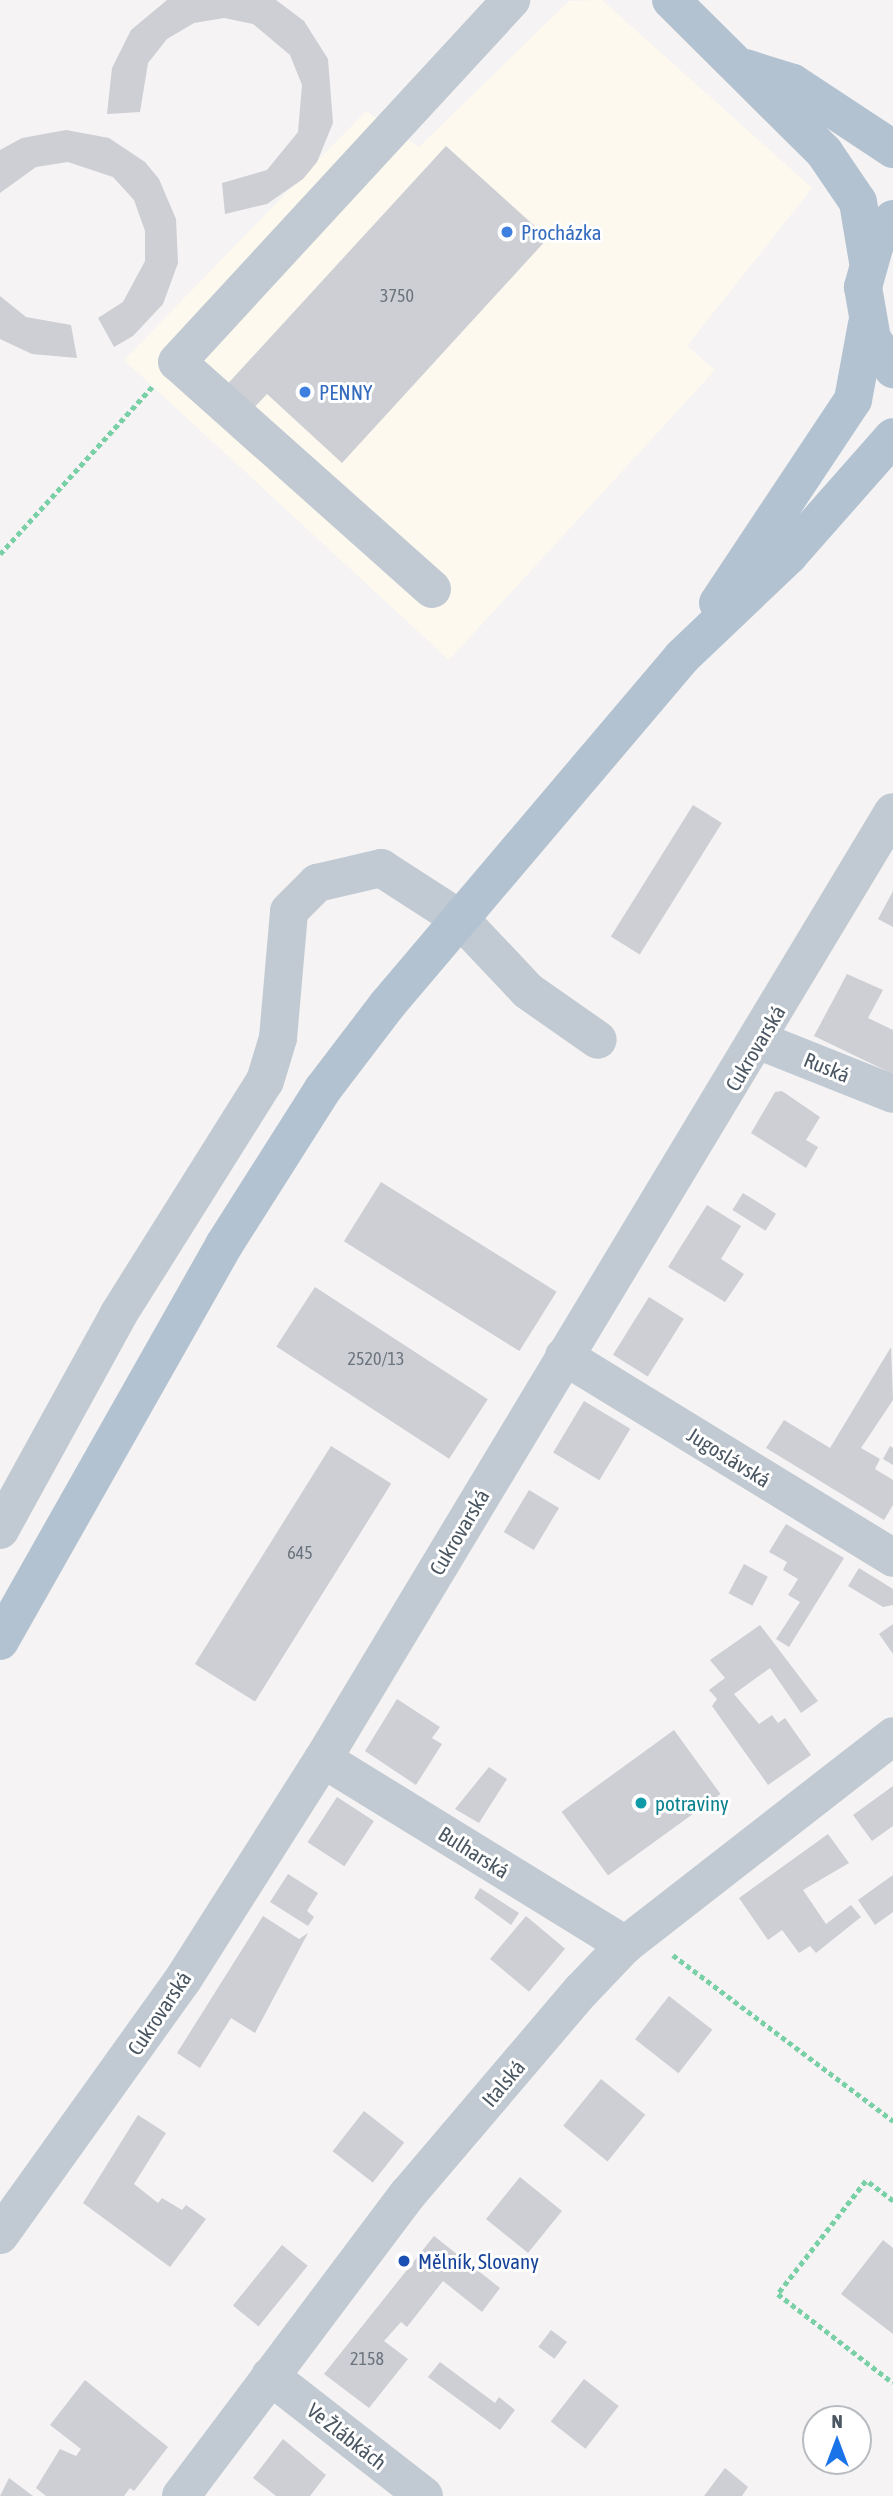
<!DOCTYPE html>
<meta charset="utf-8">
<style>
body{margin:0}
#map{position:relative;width:893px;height:2496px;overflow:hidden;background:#f5f3f3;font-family:"Asap Condensed",sans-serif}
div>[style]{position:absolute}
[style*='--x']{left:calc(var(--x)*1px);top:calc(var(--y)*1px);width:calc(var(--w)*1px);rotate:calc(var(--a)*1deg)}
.commercial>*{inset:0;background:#fdf9ef}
.building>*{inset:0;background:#cdcfd5;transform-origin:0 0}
.path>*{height:4.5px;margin-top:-2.25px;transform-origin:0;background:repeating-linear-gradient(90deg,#7ad0a6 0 5px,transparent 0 8.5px)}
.minor>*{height:38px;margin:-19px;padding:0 19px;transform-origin:19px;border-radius:19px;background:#c1cad2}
.major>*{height:38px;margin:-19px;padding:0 19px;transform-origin:19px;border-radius:19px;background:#b3c2d1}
.dots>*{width:19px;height:19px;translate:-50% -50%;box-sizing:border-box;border:4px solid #fff;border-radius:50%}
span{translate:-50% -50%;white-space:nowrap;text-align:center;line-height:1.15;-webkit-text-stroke:6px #fff;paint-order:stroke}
.number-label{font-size:18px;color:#6b747e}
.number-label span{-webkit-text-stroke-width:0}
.shop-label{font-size:21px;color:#366cbe}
.left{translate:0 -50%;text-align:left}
.street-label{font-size:21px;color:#4a5661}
.culture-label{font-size:21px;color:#0d838f}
.transit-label{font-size:21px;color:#164399}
.north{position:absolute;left:802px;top:2405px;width:70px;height:70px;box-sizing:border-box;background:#fff;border:2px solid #b7bbc0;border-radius:50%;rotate:0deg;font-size:19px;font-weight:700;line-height:28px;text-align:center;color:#4a5661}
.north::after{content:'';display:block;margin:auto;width:24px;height:32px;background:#1a73e8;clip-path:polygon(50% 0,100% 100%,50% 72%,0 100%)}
</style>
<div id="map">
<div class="commercial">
<div style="clip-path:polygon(602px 0,812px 188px,687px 346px,715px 370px,449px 660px,124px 360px,366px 111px,419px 147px,569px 1px)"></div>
</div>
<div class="building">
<div style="clip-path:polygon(276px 0,304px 21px,328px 59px,333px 123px,317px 162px,303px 179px,267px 204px,225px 214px,222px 183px,267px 170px,298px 132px,302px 85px,290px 55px,253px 24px,224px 18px,194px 23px,167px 39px,148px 63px,140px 112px,107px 114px,112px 68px,131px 30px,167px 0)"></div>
<div style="clip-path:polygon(66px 130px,109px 138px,145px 162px,159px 179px,176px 219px,178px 263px,163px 304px,133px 336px,114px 347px,98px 318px,123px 302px,145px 261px,145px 231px,134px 200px,113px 177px,68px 162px,36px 167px,0 193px,0 150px,22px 138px)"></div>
<div style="clip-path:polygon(446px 146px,548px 238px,342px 463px,267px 394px,248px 414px,222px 390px)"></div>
<div style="clip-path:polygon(0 296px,26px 317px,71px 325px,77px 358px,32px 354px,0 339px)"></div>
<div style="left:693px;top:805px;width:34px;height:155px;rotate:32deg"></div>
<div style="clip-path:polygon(893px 891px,893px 927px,878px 919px)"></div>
<div style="clip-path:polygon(847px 974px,883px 990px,868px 1018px,893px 1030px,893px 1074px,814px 1036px)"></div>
<div style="clip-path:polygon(782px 1091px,820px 1117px,806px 1140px,818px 1147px,806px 1168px,751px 1133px,775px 1092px)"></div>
<div style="left:381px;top:1182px;width:207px;height:70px;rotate:32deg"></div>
<div style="left:743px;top:1193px;width:39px;height:20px;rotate:32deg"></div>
<div style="clip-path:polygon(707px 1205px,741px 1226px,721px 1259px,744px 1274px,725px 1302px,668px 1267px)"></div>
<div style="left:315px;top:1287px;width:206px;height:71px;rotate:33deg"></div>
<div style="left:649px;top:1297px;width:41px;height:68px;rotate:32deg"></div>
<div style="clip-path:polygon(891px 1347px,893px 1400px,861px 1448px,880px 1459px,875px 1469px,893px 1480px,893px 1505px,884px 1520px,766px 1448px,784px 1420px,830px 1448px)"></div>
<div style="left:584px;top:1401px;width:54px;height:60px;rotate:31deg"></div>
<div style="left:331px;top:1446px;width:71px;height:257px;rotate:32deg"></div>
<div style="clip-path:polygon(890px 1446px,893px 1448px,893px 1465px,883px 1459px)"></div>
<div style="left:529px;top:1490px;width:35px;height:49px;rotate:31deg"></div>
<div style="clip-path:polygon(786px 1524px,844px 1558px,789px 1647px,776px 1639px,800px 1602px,788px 1595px,798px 1579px,783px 1570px,787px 1562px,769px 1552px)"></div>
<div style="left:744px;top:1564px;width:27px;height:33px;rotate:28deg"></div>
<div style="clip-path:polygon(859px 1568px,893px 1589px,893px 1605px,883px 1607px,848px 1586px)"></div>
<div style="clip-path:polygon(893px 1624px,893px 1654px,879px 1634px)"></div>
<div style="clip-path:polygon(760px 1625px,818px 1701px,801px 1713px,770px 1668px,734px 1694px,759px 1724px,772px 1715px,778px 1723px,785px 1718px,811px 1755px,768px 1785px,712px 1706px,717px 1699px,709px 1690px,725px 1678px,710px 1660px)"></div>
<div style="clip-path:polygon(397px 1699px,440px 1727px,432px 1738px,442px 1744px,416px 1785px,365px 1751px)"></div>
<div style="left:674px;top:1730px;width:79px;height:139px;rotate:54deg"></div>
<div style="clip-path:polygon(489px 1767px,507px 1779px,479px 1823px,455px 1809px)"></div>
<div style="clip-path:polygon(893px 1786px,893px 1826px,872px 1841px,853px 1815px)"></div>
<div style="left:337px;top:1797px;width:44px;height:54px;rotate:33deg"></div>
<div style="clip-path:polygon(828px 1834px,849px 1863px,803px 1890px,826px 1924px,851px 1905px,861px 1917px,816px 1953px,810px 1946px,799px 1953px,782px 1930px,768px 1940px,739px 1898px)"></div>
<div style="clip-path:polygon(288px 1874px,318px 1893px,307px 1911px,314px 1917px,308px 1926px,270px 1902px)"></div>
<div style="clip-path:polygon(893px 1875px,893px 1912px,875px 1925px,858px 1900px)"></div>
<div style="clip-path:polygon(480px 1888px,519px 1913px,511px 1925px,474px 1898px)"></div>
<div style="clip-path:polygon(263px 1916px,299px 1939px,308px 1933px,255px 2033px,231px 2018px,200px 2068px,177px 2053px)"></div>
<div style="left:526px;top:1916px;width:51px;height:56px;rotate:40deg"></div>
<div style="left:669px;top:1996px;width:55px;height:55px;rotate:38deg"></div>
<div style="left:601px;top:2079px;width:57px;height:60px;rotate:39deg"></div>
<div style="left:364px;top:2111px;width:51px;height:51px;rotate:38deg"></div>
<div style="clip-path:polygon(138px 2115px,166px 2133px,134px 2184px,158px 2203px,162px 2198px,182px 2210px,186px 2205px,206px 2219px,170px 2267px,83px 2203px)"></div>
<div style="left:520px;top:2177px;width:54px;height:54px;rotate:39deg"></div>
<div style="clip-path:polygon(434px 2236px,500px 2288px,482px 2312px,443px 2281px,407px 2327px,401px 2322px,384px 2341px,408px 2359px,369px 2408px,324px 2374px)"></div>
<div style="clip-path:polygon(883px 2240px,893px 2248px,893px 2334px,841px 2294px)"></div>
<div style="left:282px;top:2245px;width:33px;height:78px;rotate:39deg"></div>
<div style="left:551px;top:2330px;width:20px;height:21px;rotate:37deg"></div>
<div style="clip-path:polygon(440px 2362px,495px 2403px,499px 2397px,515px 2410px,500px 2430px,428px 2377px)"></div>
<div style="left:584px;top:2379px;width:44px;height:54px;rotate:38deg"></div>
<div style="clip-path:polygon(85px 2380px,168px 2447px,134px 2491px,130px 2488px,124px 2496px,46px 2496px,36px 2488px,60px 2449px,76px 2456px,81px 2449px,50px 2425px)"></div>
<div style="clip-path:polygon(283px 2439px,326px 2475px,310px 2496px,276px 2496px,253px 2478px)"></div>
<div style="clip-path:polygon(725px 2468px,748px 2487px,742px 2496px,704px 2496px)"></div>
<div style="clip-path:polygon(9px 2478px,33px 2496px,0 2496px)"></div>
</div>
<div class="path">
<div style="--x:0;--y:554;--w:226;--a:-47.7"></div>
<div style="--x:673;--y:1955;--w:276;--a:37"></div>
<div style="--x:893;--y:2201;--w:34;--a:-143"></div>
<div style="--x:866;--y:2181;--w:143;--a:127.9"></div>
<div style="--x:778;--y:2294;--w:145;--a:37.7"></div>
</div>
<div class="minor">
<div style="--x:432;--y:589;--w:341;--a:-138.3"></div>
<div style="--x:177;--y:362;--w:493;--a:-47.3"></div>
<div style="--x:760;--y:1041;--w:143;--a:21.7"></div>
<div style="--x:564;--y:1356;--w:386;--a:31.5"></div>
<div style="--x:0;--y:1530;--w:245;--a:-61.2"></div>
<div style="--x:118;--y:1315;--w:276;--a:-57.9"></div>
<div style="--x:265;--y:1081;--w:45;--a:-73.2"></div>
<div style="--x:278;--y:1038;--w:127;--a:-85"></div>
<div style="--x:289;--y:911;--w:40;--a:-45"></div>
<div style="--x:317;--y:883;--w:66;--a:-13.2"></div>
<div style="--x:381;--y:868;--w:94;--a:32.8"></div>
<div style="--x:460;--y:919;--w:99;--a:46.6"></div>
<div style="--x:528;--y:991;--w:85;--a:35"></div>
<div style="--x:323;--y:1759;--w:355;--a:31.6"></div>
<div style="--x:0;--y:2235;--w:312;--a:-54.4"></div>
<div style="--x:182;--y:1981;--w:263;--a:-57.6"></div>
<div style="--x:323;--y:1759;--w:1105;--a:-58.96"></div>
<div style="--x:270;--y:2376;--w:195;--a:37.9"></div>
<div style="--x:181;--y:2496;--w:378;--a:-53.1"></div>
<div style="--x:408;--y:2194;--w:267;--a:-49.6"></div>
<div style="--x:581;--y:1991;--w:64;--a:-46.3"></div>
<div style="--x:625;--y:1945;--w:340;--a:-37.9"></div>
</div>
<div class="major">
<div style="--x:671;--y:0;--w:216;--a:44.8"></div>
<div style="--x:824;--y:152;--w:60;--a:55.8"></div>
<div style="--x:858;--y:202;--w:61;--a:80.5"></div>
<div style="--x:745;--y:68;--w:50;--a:17.4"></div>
<div style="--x:793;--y:83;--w:120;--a:33.4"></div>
<div style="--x:893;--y:219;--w:31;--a:126"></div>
<div style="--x:875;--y:244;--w:45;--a:105.6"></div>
<div style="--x:863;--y:287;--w:53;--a:80.2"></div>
<div style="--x:872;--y:339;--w:37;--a:55"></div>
<div style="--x:718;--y:603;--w:244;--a:-56.4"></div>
<div style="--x:853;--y:400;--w:77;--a:-79.6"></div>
<div style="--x:0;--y:1641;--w:455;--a:-60.5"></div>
<div style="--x:224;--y:1245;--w:185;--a:-57.6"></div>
<div style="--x:323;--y:1089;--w:106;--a:-52.7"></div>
<div style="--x:387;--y:1005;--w:456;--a:-49.7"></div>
<div style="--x:682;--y:657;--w:148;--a:-43.6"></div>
<div style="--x:789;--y:555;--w:157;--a:-48.6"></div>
</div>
<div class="dots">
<div style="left:507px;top:232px;background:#3f7fe0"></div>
<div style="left:305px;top:392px;background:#3f7fe0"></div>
<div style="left:641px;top:1803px;background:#0f9aa8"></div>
<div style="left:404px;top:2261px;background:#1a4fb4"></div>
</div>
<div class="number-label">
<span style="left:397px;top:296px">3750</span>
<span style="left:376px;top:1359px">2520/13</span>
<span style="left:300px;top:1553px">645</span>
<span style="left:367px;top:2359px">2158</span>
</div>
<div class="shop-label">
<span class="left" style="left:521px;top:232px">Procházka</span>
<span class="left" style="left:319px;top:392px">PENNY</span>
</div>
<div class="street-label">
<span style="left:755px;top:1048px;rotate:-59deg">Cukrovarská</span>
<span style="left:827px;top:1067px;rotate:22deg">Ruská</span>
<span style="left:729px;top:1457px;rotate:32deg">Jugoslávská</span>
<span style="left:459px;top:1532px;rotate:-59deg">Cukrovarská</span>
<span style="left:474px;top:1852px;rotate:32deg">Bulharská</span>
<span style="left:159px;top:2013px;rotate:-56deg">Cukrovarská</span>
<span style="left:503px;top:2083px;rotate:-50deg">Italská</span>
<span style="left:347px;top:2436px;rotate:38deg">Ve Žlábkách</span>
</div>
<div class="culture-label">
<span class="left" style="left:655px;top:1803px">potraviny</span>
</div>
<div class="transit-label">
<span class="left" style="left:418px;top:2261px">Mělník, Slovany</span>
</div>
<div class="north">N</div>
</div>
